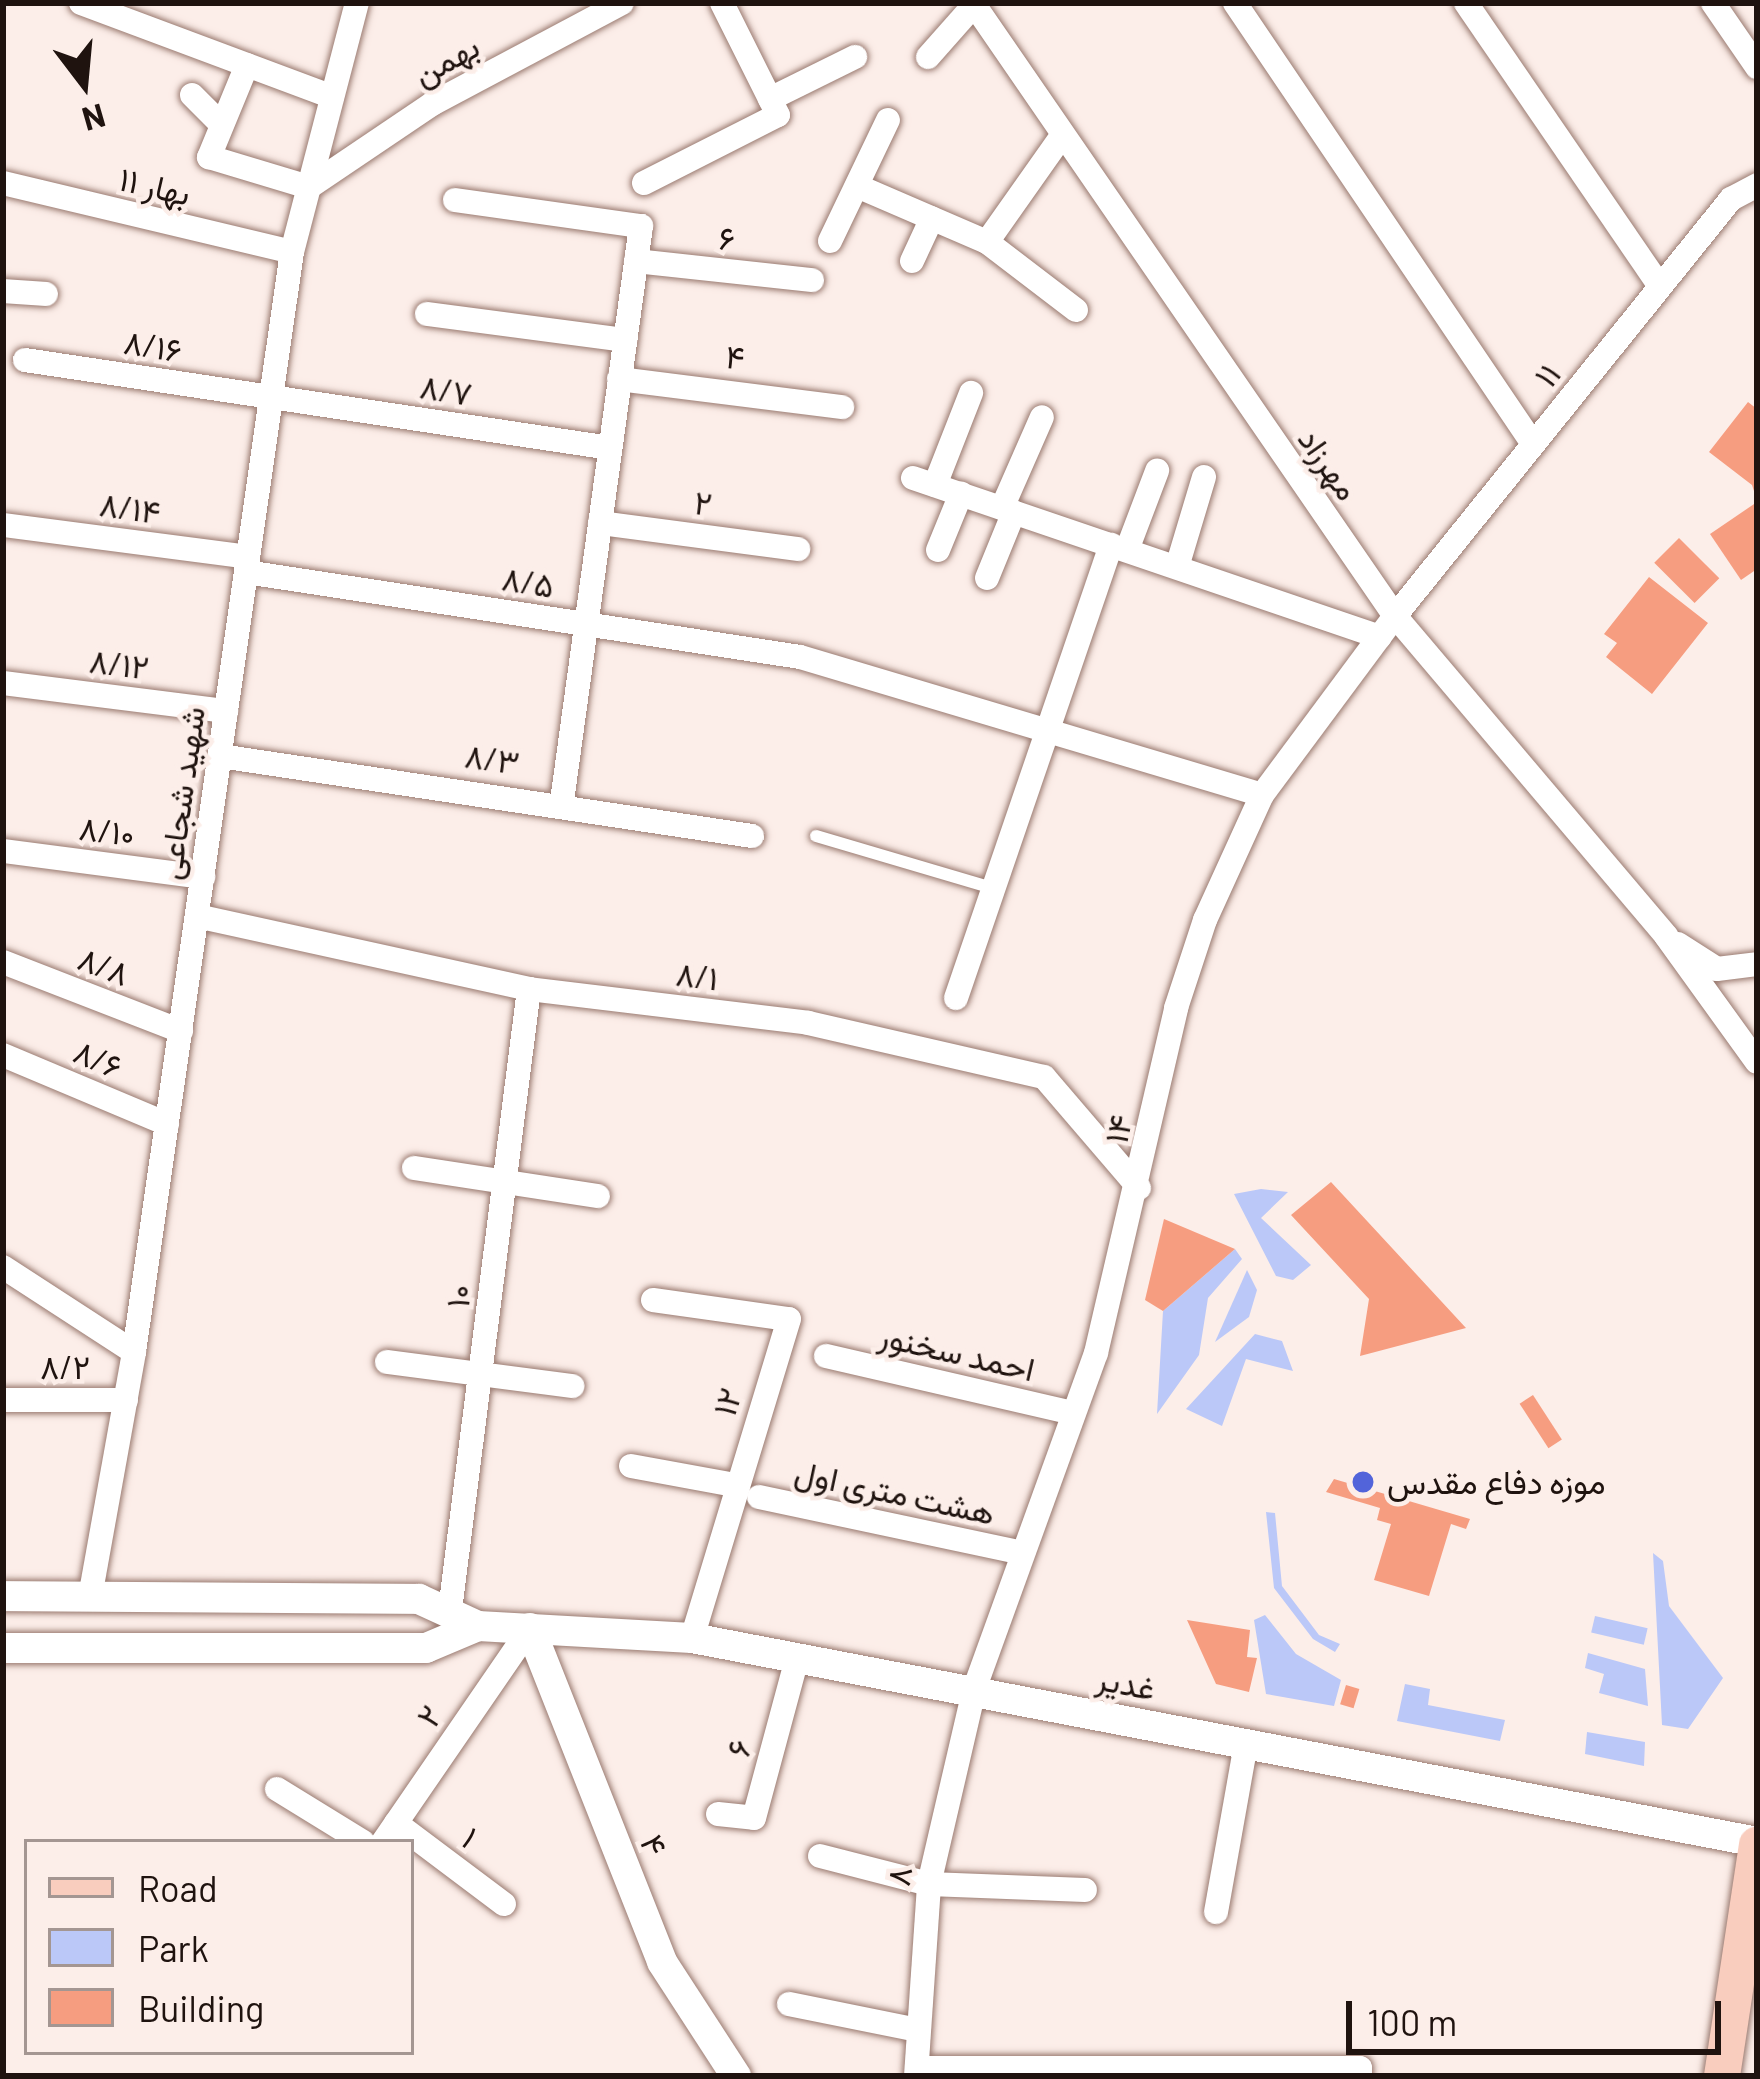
<!DOCTYPE html>
<meta charset="utf-8">
<style>
body{margin:0}
#map{position:relative;width:1760px;height:2079px;overflow:hidden;background:#fceee9;font-family:Barlow,Vazirmatn,sans-serif}
div>[style]{position:absolute}
[style*='--x']{left:calc(var(--x)*1px);top:calc(var(--y)*1px);width:calc(var(--w)*1px);rotate:calc(var(--a)*1deg)}
.green>*{inset:0;background:#bbc8f8;transform-origin:0 0}
.building>*{inset:0;background:#f69d80;transform-origin:0 0}
.roads{filter:drop-shadow(0 0 3px #9a7a70) drop-shadow(0 0 3px #9a7a70)}
.service>*{height:12px;margin:-6px;padding:0 6px;transform-origin:6px;border-radius:6px;background:#fff}
.minor>*{height:24px;margin:-12px;padding:0 12px;transform-origin:12px;border-radius:12px;background:#fff}
.tertiary>*{height:30px;margin:-15px;padding:0 15px;transform-origin:15px;border-radius:15px;background:#fff}
.primary>*{height:36px;margin:-18px;padding:0 18px;transform-origin:18px;border-radius:18px;background:#f9cdbe}
.dots>*{width:33px;height:33px;translate:-50% -50%;box-sizing:border-box;border:6px solid #fceee9;border-radius:50%}
span{translate:-50% -50%;white-space:nowrap;text-align:center;line-height:1.15;-webkit-text-stroke:9px #fceee9;paint-order:stroke}
.street-label{font-size:33px;color:#1f130f}
.poi-label{font-size:33px;color:#1f130f}
.left{translate:0 -50%;text-align:left}
.frame{position:absolute;inset:0;border:6px solid #1f130f;pointer-events:none}
.legend{position:absolute;left:24px;top:1839px;width:390px;height:216px;box-sizing:border-box;background:#fceee9;border:3px solid #a49692;margin:0;padding:15px 21px;list-style:none;font-size:36px;color:#1f130f}
.legend li{display:flex;align-items:center;gap:24px;height:60px}
.legend b{width:60px;border:3px solid #a49692}
.north{position:absolute;left:24px;top:24px;width:120px;height:120px;-webkit-text-stroke:9px #fceee9;paint-order:stroke;rotate:164deg;font-size:33px;font-weight:700;line-height:48px;text-align:center;color:#1f130f}
.north::after{content:'';display:block;margin:auto;width:42px;height:54px;background:#1f130f;clip-path:polygon(50% 0,100% 100%,50% 72%,0 100%)}
.scale{position:absolute;left:1346px;top:2001px;width:375px;height:54px;box-sizing:border-box;border:6px solid #1f130f;border-top:0;padding-left:15px;font-size:36px;line-height:42px;white-space:nowrap;color:#1f130f;-webkit-text-stroke:9px #fceee9;paint-order:stroke}
</style>
<div id="map">
<div class="green">
<div style="clip-path:polygon(1261px 1189px,1288px 1192px,1261px 1218px,1311px 1265px,1293px 1280px,1276px 1276px,1234px 1194px)"></div>
<div style="clip-path:polygon(1235px 1249px,1242px 1259px,1208px 1298px,1199px 1355px,1157px 1414px,1163px 1311px)"></div>
<div style="clip-path:polygon(1247px 1270px,1257px 1290px,1249px 1317px,1215px 1342px)"></div>
<div style="clip-path:polygon(1255px 1334px,1282px 1341px,1293px 1371px,1246px 1359px,1222px 1426px,1186px 1409px)"></div>
<div style="clip-path:polygon(1266px 1512px,1275px 1513px,1282px 1586px,1319px 1635px,1340px 1644px,1335px 1652px,1313px 1639px,1274px 1588px)"></div>
<div style="clip-path:polygon(1653px 1553px,1663px 1561px,1669px 1606px,1723px 1678px,1688px 1729px,1662px 1725px)"></div>
<div style="clip-path:polygon(1265px 1615px,1296px 1654px,1341px 1680px,1334px 1706px,1266px 1694px,1254px 1620px)"></div>
<div style="left:1595px;top:1616px;width:54px;height:17px;rotate:13deg"></div>
<div style="clip-path:polygon(1588px 1653px,1645px 1669px,1648px 1706px,1599px 1693px,1604px 1674px,1585px 1668px)"></div>
<div style="clip-path:polygon(1405px 1684px,1430px 1689px,1428px 1705px,1505px 1720px,1500px 1741px,1397px 1721px)"></div>
<div style="clip-path:polygon(1587px 1732px,1645px 1742px,1644px 1766px,1585px 1754px)"></div>
</div>
<div class="building">
<div style="clip-path:polygon(1748px 402px,1757px 409px,1757px 500px,1752px 485px,1709px 452px)"></div>
<div style="clip-path:polygon(1757px 502px,1757px 569px,1741px 580px,1710px 534px)"></div>
<div style="left:1679px;top:538px;width:57px;height:35px;rotate:45deg"></div>
<div style="clip-path:polygon(1649px 577px,1708px 623px,1652px 694px,1606px 657px,1617px 643px,1604px 634px)"></div>
<div style="clip-path:polygon(1331px 1182px,1466px 1328px,1360px 1356px,1369px 1299px,1291px 1215px)"></div>
<div style="clip-path:polygon(1164px 1219px,1235px 1249px,1163px 1311px,1145px 1300px)"></div>
<div style="left:1533px;top:1395px;width:53px;height:16px;rotate:57deg"></div>
<div style="clip-path:polygon(1334px 1479px,1470px 1519px,1466px 1529px,1451px 1524px,1429px 1596px,1374px 1580px,1391px 1524px,1377px 1520px,1380px 1508px,1326px 1492px)"></div>
<div style="clip-path:polygon(1187px 1620px,1250px 1630px,1247px 1657px,1257px 1658px,1249px 1692px,1216px 1684px)"></div>
<div style="left:1346px;top:1685px;width:14px;height:20px;rotate:17deg"></div>
</div>
<div class="roads">
<div class="service">
<div style="--x:816;--y:836;--w:184;--a:16.4"></div>
</div>
<div class="minor">
<div style="--x:81;--y:3;--w:268;--a:20.5"></div>
<div style="--x:973;--y:3;--w:744;--a:55.46"></div>
<div style="--x:1395;--y:616;--w:419;--a:49.7"></div>
<div style="--x:1666;--y:936;--w:155;--a:54.2"></div>
<div style="--x:1235;--y:3;--w:532;--a:55.95"></div>
<div style="--x:1466;--y:3;--w:343;--a:55.6"></div>
<div style="--x:1713;--y:3;--w:78;--a:55.5"></div>
<div style="--x:928;--y:57;--w:69;--a:-48.5"></div>
<div style="--x:247;--y:65;--w:100;--a:112.4"></div>
<div style="--x:209;--y:157;--w:104;--a:16.7"></div>
<div style="--x:192;--y:95;--w:42;--a:45"></div>
<div style="--x:770;--y:99;--w:95;--a:-26.3"></div>
<div style="--x:3;--y:183;--w:297;--a:13.4"></div>
<div style="--x:644;--y:183;--w:150;--a:-26.9"></div>
<div style="--x:778;--y:115;--w:125;--a:-116.6"></div>
<div style="--x:857;--y:186;--w:142;--a:23.3"></div>
<div style="--x:987;--y:242;--w:112;--a:37.4"></div>
<div style="--x:309;--y:187;--w:148;--a:-34"></div>
<div style="--x:432;--y:104;--w:215;--a:-28"></div>
<div style="--x:455;--y:200;--w:188;--a:8"></div>
<div style="--x:641;--y:226;--w:580;--a:97.82"></div>
<div style="--x:830;--y:241;--w:134;--a:-64.4"></div>
<div style="--x:987;--y:242;--w:128;--a:-54.8"></div>
<div style="--x:636;--y:261;--w:177;--a:6.2"></div>
<div style="--x:912;--y:261;--w:47;--a:-65.1"></div>
<div style="--x:3;--y:291;--w:43;--a:4"></div>
<div style="--x:427;--y:314;--w:200;--a:7.5"></div>
<div style="--x:25;--y:360;--w:592;--a:8.55"></div>
<div style="--x:619;--y:379;--w:225;--a:7.2"></div>
<div style="--x:913;--y:478;--w:493;--a:18.8"></div>
<div style="--x:935;--y:485;--w:99;--a:-68.6"></div>
<div style="--x:1002;--y:508;--w:99;--a:-66.3"></div>
<div style="--x:600;--y:523;--w:200;--a:7.5"></div>
<div style="--x:3;--y:525;--w:247;--a:7.4"></div>
<div style="--x:938;--y:550;--w:61;--a:-67.7"></div>
<div style="--x:1127;--y:550;--w:85;--a:-69.2"></div>
<div style="--x:1177;--y:567;--w:94;--a:-73.3"></div>
<div style="--x:246;--y:572;--w:560;--a:8.72"></div>
<div style="--x:800;--y:657;--w:482;--a:16.6"></div>
<div style="--x:987;--y:578;--w:71;--a:-67.8"></div>
<div style="--x:3;--y:683;--w:225;--a:7.2"></div>
<div style="--x:220;--y:756;--w:538;--a:8.55"></div>
<div style="--x:3;--y:851;--w:202;--a:7.4"></div>
<div style="--x:197;--y:916;--w:340;--a:12.4"></div>
<div style="--x:529;--y:989;--w:281;--a:6.9"></div>
<div style="--x:808;--y:1023;--w:242;--a:12.9"></div>
<div style="--x:1044;--y:1077;--w:146;--a:49.4"></div>
<div style="--x:1678;--y:944;--w:46;--a:32.7"></div>
<div style="--x:1717;--y:969;--w:40;--a:-7.1"></div>
<div style="--x:3;--y:962;--w:191;--a:21.2"></div>
<div style="--x:956;--y:998;--w:479;--a:-71.1"></div>
<div style="--x:3;--y:1055;--w:178;--a:22.8"></div>
<div style="--x:414;--y:1168;--w:186;--a:8.7"></div>
<div style="--x:3;--y:1267;--w:156;--a:33"></div>
<div style="--x:653;--y:1300;--w:137;--a:8"></div>
<div style="--x:789;--y:1319;--w:333;--a:106.9"></div>
<div style="--x:826;--y:1356;--w:253;--a:13"></div>
<div style="--x:387;--y:1362;--w:187;--a:7.4"></div>
<div style="--x:3;--y:1400;--w:123;--a:0"></div>
<div style="--x:631;--y:1466;--w:106;--a:10.4"></div>
<div style="--x:759;--y:1497;--w:265;--a:12"></div>
<div style="--x:90;--y:1597;--w:249;--a:-79.8"></div>
<div style="--x:134;--y:1352;--w:1111;--a:-81.83"></div>
<div style="--x:292;--y:252;--w:257;--a:-75.4"></div>
<div style="--x:450;--y:1610;--w:626;--a:-82.75"></div>
<div style="--x:277;--y:1789;--w:101;--a:31.6"></div>
<div style="--x:718;--y:1814;--w:36;--a:6"></div>
<div style="--x:754;--y:1818;--w:165;--a:-74.9"></div>
<div style="--x:396;--y:1823;--w:135;--a:36.9"></div>
<div style="--x:383;--y:1842;--w:260;--a:-55.5"></div>
<div style="--x:820;--y:1856;--w:113;--a:14.4"></div>
<div style="--x:929;--y:1884;--w:156;--a:2.2"></div>
<div style="--x:1216;--y:1912;--w:172;--a:-79.9"></div>
<div style="--x:789;--y:2004;--w:132;--a:11.4"></div>
<div style="--x:917;--y:2068;--w:443;--a:0"></div>
<div style="--x:1360;--y:2068;--w:8;--a:90"></div>
<div style="--x:916;--y:2076;--w:192;--a:-86.1"></div>
<div style="--x:929;--y:1884;--w:199;--a:-76.9"></div>
<div style="--x:974;--y:1690;--w:358;--a:-70.1"></div>
<div style="--x:1096;--y:1353;--w:354;--a:-76.9"></div>
<div style="--x:1176;--y:1008;--w:93;--a:-71.8"></div>
<div style="--x:1205;--y:920;--w:137;--a:-65.5"></div>
<div style="--x:1262;--y:795;--w:223;--a:-53.4"></div>
<div style="--x:1395;--y:616;--w:536;--a:-51.14"></div>
<div style="--x:1731;--y:199;--w:30;--a:-28"></div>
</div>
<div class="tertiary">
<div style="--x:3;--y:1596;--w:416;--a:0.4"></div>
<div style="--x:419;--y:1599;--w:65;--a:24.6"></div>
<div style="--x:530;--y:1628;--w:359;--a:68.4"></div>
<div style="--x:662;--y:1962;--w:136;--a:57"></div>
<div style="--x:3;--y:1648;--w:423;--a:0"></div>
<div style="--x:426;--y:1648;--w:56;--a:-22.9"></div>
<div style="--x:478;--y:1626;--w:214;--a:3.2"></div>
<div style="--x:692;--y:1638;--w:1084;--a:10.84"></div>
</div>
<div class="primary">
<div style="--x:1722;--y:2076;--w:234;--a:-81.4"></div>
</div>
</div>
<div class="dots">
<div style="left:1363px;top:1482px;background:#5264da"></div>
</div>
<div class="street-label">
<span style="left:446px;top:60px;rotate:-29deg">بهمن</span>
<span style="left:155px;top:186px;rotate:13deg">بهار ۱۱</span>
<span style="left:727px;top:238px;rotate:6deg">۶</span>
<span style="left:153px;top:346px;rotate:9deg">۸/۱۶</span>
<span style="left:735px;top:357px;rotate:7deg">۴</span>
<span style="left:1547px;top:375px;rotate:-51deg">۱۱</span>
<span style="left:446px;top:390px;rotate:9deg">۸/۷</span>
<span style="left:1329px;top:464px;rotate:55deg">مهرزاد</span>
<span style="left:703px;top:503px;rotate:8deg">۲</span>
<span style="left:130px;top:508px;rotate:8deg">۸/۱۴</span>
<span style="left:528px;top:582px;rotate:9deg">۸/۵</span>
<span style="left:119px;top:664px;rotate:7deg">۸/۱۲</span>
<span style="left:492px;top:759px;rotate:8deg">۸/۳</span>
<span style="left:181px;top:793px;rotate:-82deg">شهید شجاعی</span>
<span style="left:107px;top:831px;rotate:7deg">۸/۱۰</span>
<span style="left:104px;top:966px;rotate:21deg">۸/۸</span>
<span style="left:697px;top:976px;rotate:7deg">۸/۱</span>
<span style="left:98px;top:1059px;rotate:23deg">۸/۶</span>
<span style="left:1118px;top:1129px;rotate:-78deg">۱۴</span>
<span style="left:458px;top:1296px;rotate:-84deg">۱۰</span>
<span style="left:957px;top:1352px;rotate:13deg">احمد سخنور</span>
<span style="left:65px;top:1367px">۸/۲</span>
<span style="left:727px;top:1402px;rotate:-72deg">۱۲</span>
<span style="left:895px;top:1492px;rotate:12deg">هشت متری اول</span>
<span style="left:1126px;top:1683px;rotate:11deg">غدیر</span>
<span style="left:429px;top:1716px;rotate:-56deg">۲</span>
<span style="left:739px;top:1748px;rotate:-75deg">۶</span>
<span style="left:470px;top:1837px;rotate:37deg">۱</span>
<span style="left:654px;top:1845px;rotate:68deg">۴</span>
<span style="left:899px;top:1876px;rotate:-81deg">۸</span>
</div>
<div class="poi-label">
<span class="left" style="left:1387px;top:1482px">موزه دفاع مقدس</span>
</div>
<div class="frame"></div>
<ul class="legend">
<li><b style="height:15px;background:#f9cdbe"></b>Road</li>
<li><b style="height:33px;background:#bbc8f8"></b>Park</li>
<li><b style="height:33px;background:#f69d80"></b>Building</li>
</ul>
<div class="north">N</div>
<div class="scale">100 m</div>
</div>
